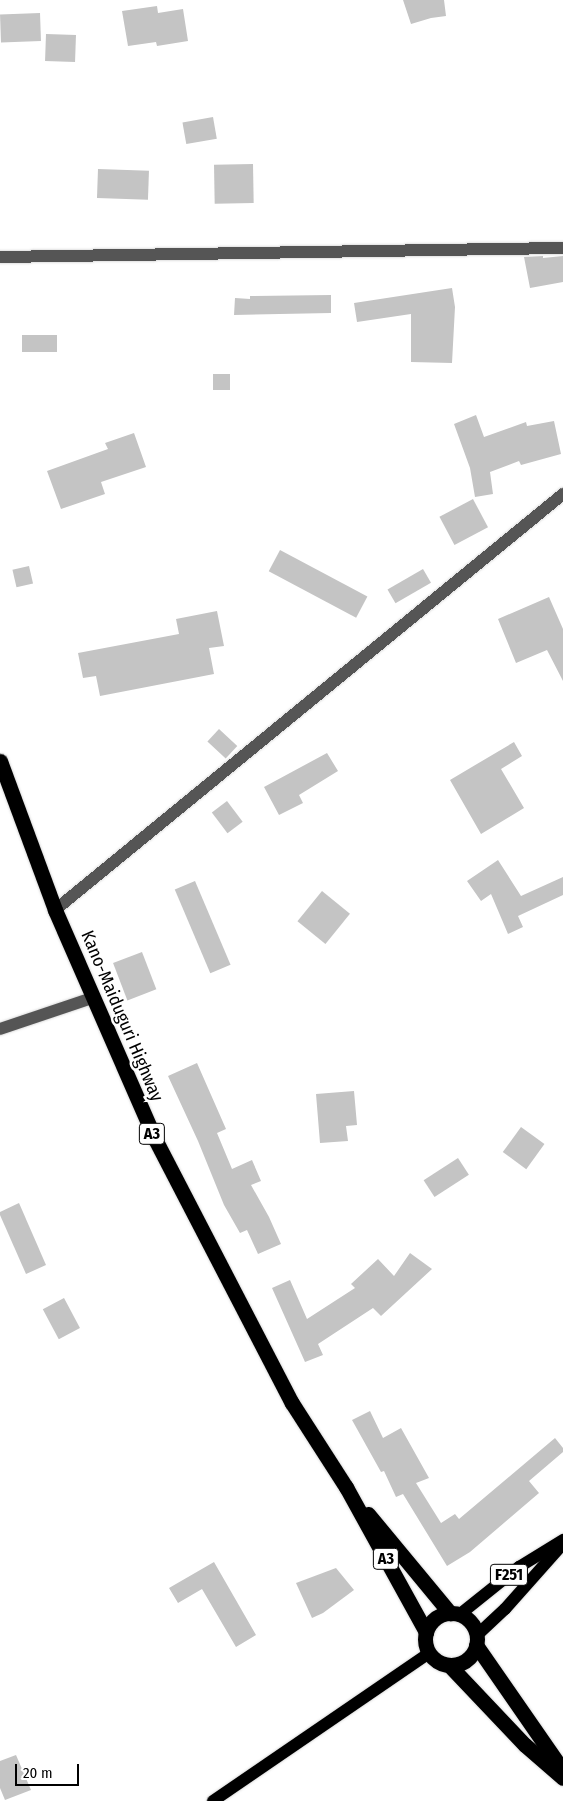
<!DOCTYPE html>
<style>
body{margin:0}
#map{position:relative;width:563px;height:1801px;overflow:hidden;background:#fff;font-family:"Fira Sans Condensed",sans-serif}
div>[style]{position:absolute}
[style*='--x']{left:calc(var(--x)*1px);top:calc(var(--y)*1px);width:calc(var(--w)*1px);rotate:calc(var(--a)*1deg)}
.building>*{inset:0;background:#c4c4c4;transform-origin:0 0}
.roads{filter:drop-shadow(0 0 1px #dbdbdb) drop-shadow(0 0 1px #dbdbdb)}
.minor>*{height:12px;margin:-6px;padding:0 6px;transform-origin:6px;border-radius:6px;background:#555}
.major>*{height:12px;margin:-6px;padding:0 6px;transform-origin:6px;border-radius:6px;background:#000}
.highway>*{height:15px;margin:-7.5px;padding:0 7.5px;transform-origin:7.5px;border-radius:7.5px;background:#000}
.highway>.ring{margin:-7.5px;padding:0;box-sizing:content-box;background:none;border:15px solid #000;border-radius:50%}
span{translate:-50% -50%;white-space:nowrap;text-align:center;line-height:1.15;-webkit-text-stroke:5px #fff;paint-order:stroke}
.shield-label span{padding:1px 4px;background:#fff;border:1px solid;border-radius:4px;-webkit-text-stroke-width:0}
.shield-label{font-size:16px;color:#000;font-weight:700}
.street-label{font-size:18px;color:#000}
.scale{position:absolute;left:15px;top:1764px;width:64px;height:22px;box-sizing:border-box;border:2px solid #000;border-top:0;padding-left:6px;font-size:15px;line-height:18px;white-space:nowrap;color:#000;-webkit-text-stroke:4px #fff;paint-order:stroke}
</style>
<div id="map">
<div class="building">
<div style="clip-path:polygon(403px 0,444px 0,446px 16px,431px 18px,411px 24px)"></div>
<div style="clip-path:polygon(157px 6px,158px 13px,183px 9px,188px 41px,157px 46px,156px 42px,128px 46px,122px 11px)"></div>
<div style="left:40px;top:13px;width:28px;height:40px;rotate:88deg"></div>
<div style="left:46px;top:34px;width:30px;height:27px;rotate:2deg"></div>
<div style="left:213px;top:117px;width:22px;height:31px;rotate:80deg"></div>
<div style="left:253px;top:164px;width:39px;height:39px;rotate:89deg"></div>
<div style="left:98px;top:169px;width:51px;height:29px;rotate:2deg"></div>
<div style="clip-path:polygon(543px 256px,543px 258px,563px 256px,563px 282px,530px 288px,524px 257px)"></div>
<div style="clip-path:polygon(452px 288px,455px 307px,452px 363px,411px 362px,411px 314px,357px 322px,354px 303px)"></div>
<div style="clip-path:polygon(331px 295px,331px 313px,234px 315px,235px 298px,250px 299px,250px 296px)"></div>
<div style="left:22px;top:335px;width:35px;height:17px"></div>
<div style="left:213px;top:374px;width:17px;height:16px"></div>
<div style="clip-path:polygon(476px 415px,484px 437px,526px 422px,527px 426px,554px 421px,561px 454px,521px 465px,519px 461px,490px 472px,493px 494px,475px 497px,470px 468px,454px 424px)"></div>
<div style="clip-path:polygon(134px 433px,146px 467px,101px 482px,105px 494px,61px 509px,47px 471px,108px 449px,105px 443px)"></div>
<div style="left:473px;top:499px;width:32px;height:38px;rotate:62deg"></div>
<div style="left:280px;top:550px;width:99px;height:24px;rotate:28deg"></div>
<div style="left:29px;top:566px;width:18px;height:17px;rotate:77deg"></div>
<div style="left:423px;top:569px;width:16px;height:41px;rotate:60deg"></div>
<div style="clip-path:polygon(549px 597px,563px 629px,563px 681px,547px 650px,516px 663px,498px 619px)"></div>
<div style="clip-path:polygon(217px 611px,224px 646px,209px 648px,214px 674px,100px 696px,96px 676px,83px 678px,78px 653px,179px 634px,176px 619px)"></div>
<div style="left:219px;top:729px;width:25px;height:17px;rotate:43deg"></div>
<div style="clip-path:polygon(514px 742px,522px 756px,501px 769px,524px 808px,481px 834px,450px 780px)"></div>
<div style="clip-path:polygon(327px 753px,338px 771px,299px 795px,303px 803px,279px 815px,264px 787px)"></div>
<div style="left:227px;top:801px;width:26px;height:19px;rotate:53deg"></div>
<div style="clip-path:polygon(498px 860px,521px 896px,563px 877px,563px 895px,518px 916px,523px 927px,508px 934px,491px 894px,481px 901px,467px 881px)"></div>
<div style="left:195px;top:881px;width:91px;height:22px;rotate:67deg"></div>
<div style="left:322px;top:891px;width:36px;height:39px;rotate:39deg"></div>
<div style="left:142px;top:952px;width:40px;height:31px;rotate:69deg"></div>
<div style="clip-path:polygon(197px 1063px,226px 1129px,217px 1133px,232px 1169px,252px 1160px,261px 1181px,251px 1185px,269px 1217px,281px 1244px,258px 1254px,247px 1230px,240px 1233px,224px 1205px,198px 1141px,168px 1076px)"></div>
<div style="clip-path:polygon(354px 1091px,357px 1125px,346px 1126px,348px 1141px,320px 1143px,316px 1094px)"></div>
<div style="left:521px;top:1127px;width:29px;height:31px;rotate:36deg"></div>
<div style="left:458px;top:1158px;width:20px;height:41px;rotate:57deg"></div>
<div style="clip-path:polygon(19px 1203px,46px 1265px,26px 1274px,0 1215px,0 1212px)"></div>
<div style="clip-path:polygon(410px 1253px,432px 1269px,381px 1316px,373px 1308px,318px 1344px,323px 1355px,305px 1362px,272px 1288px,290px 1280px,307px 1319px,355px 1288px,351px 1284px,378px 1259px,394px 1276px)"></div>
<div style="left:64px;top:1298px;width:34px;height:24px;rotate:62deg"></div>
<div style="clip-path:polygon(370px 1411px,383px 1438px,401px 1428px,429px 1478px,416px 1483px,441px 1523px,455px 1514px,459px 1519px,555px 1438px,563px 1448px,563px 1452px,529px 1481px,539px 1493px,470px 1552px,447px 1566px,403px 1494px,396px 1497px,384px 1471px,381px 1472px,352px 1420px)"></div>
<div style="clip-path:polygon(214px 1562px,256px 1635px,236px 1647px,202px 1589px,178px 1603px,169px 1588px)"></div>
<div style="clip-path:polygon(336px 1568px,354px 1590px,323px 1613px,312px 1618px,296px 1583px)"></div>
<div style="clip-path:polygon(16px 1755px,31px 1790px,5px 1800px,0 1788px,0 1761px)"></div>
</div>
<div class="roads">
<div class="minor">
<div style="--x:0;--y:257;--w:563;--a:-0.92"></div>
<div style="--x:55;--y:910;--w:657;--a:-39.31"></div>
<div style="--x:0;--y:1029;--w:97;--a:-18.6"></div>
</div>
<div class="major">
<div style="--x:459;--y:1615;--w:77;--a:-38.7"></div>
<div style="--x:519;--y:1567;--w:52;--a:-31.5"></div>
<div style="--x:476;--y:1636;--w:40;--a:-43"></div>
<div style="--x:505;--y:1609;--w:83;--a:-48.4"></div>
<div style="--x:213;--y:1801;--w:262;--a:-34.4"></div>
</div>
<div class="highway">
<div style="--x:0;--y:761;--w:159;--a:69.7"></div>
<div style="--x:55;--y:910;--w:250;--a:66.4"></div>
<div style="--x:155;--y:1139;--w:297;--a:62.6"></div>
<div style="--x:292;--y:1403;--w:100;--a:57.3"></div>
<div style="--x:346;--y:1487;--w:166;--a:61.1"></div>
<div style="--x:368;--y:1514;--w:129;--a:50.4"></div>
<div class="ring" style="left:425px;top:1613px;width:37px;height:37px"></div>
<div style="--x:476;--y:1645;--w:151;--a:55.3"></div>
<div style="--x:449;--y:1665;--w:110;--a:46.5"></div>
<div style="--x:525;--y:1745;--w:50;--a:41"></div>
</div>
</div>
<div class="shield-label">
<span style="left:152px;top:1134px">A3</span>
<span style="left:386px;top:1559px">A3</span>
<span style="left:509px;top:1575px">F251</span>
</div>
<div class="street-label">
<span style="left:122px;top:1016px;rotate:67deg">Kano-Maiduguri Highway</span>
</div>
<div class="scale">20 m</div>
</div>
